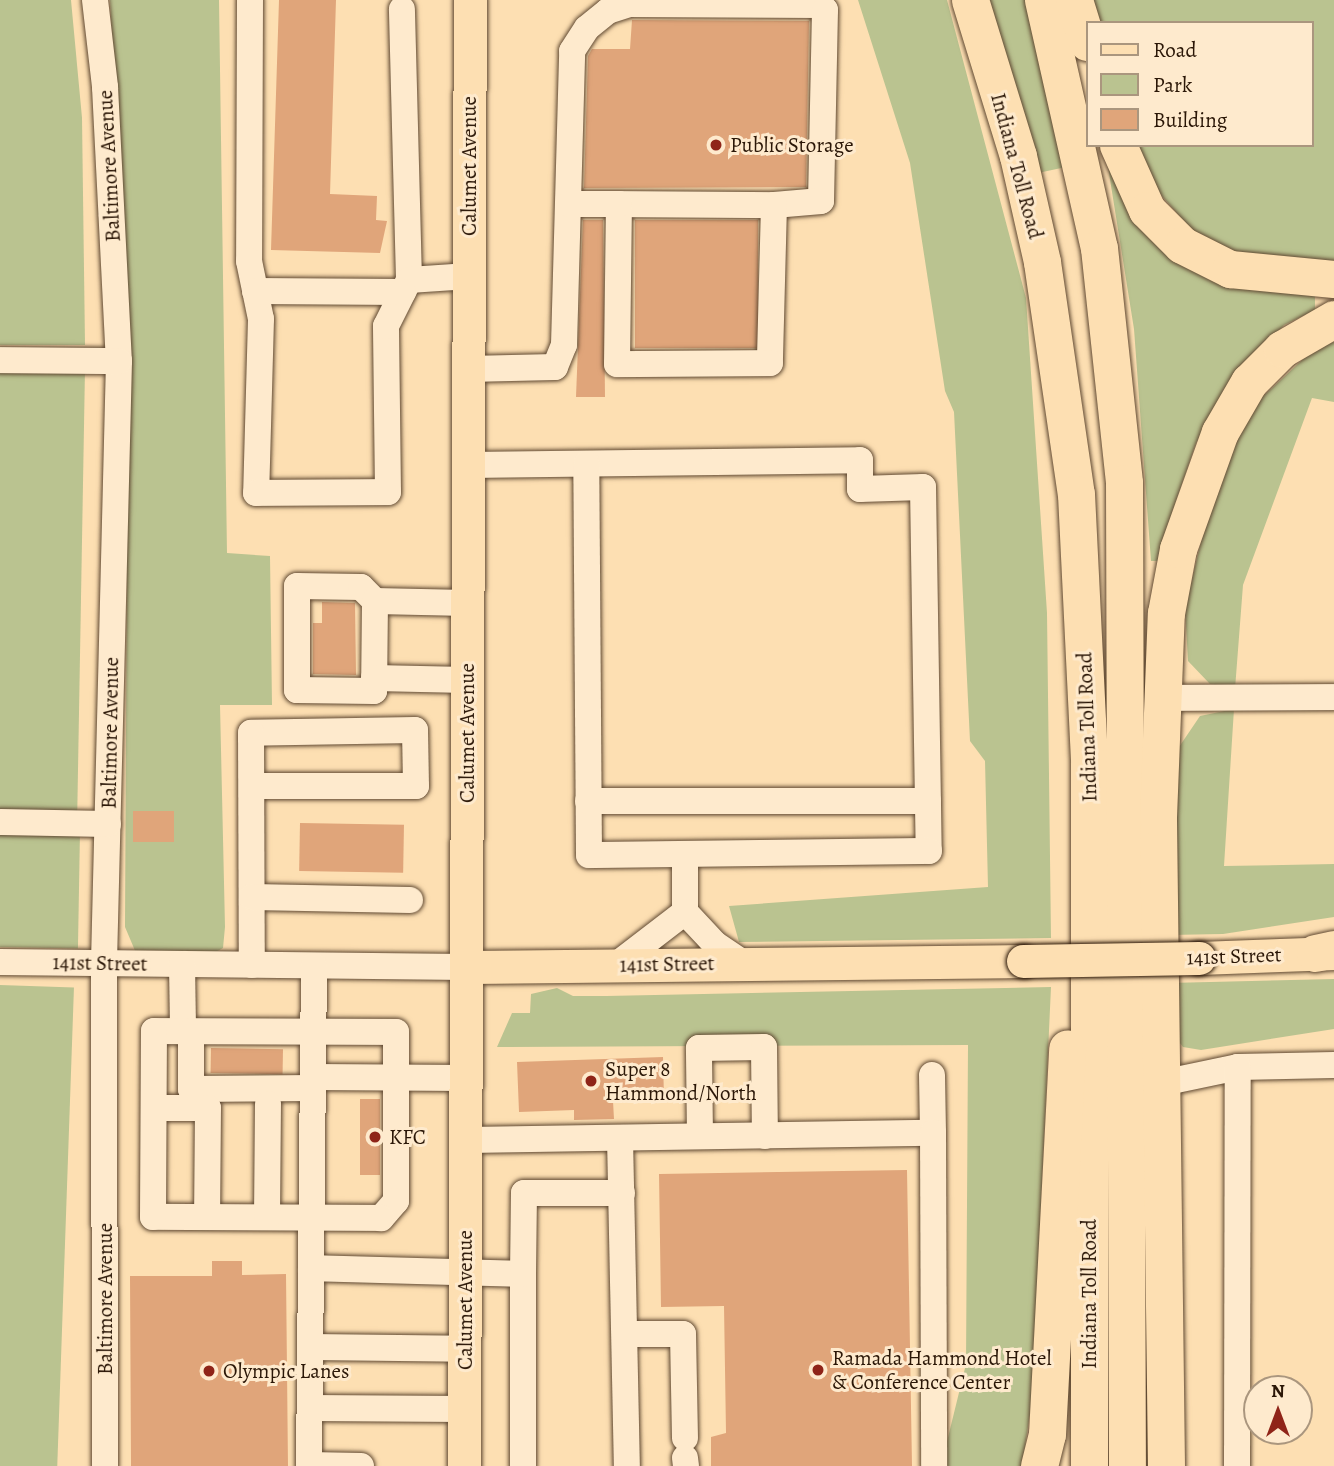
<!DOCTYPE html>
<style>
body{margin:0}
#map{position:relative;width:1334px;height:1466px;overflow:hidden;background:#fddfb2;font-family:Alegreya,serif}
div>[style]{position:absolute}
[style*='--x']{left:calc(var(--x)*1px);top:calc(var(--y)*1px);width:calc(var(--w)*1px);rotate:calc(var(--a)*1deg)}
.green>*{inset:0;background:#bac390;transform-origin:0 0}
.building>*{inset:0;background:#e0a57a;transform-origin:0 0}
.roads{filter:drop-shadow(0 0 2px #604932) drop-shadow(0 0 2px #604932)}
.minor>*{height:26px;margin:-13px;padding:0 13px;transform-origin:13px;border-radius:13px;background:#feeacd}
.major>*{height:33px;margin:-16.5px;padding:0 16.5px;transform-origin:16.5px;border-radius:16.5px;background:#fddfb2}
.highway>*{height:37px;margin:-18.5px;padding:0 18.5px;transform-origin:18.5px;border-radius:18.5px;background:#fddfb2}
.bridges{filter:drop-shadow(0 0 2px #2b1707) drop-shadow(0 0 2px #2b1707)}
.major-bridge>*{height:33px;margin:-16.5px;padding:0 16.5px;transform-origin:16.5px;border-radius:16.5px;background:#fddfb2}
.dots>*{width:19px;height:19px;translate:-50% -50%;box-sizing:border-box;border:4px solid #feeacd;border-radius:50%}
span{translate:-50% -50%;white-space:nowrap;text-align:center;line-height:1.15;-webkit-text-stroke:6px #feeacd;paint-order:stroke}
.poi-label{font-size:21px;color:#2b1707}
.left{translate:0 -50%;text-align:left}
.street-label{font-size:21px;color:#2b1707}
.legend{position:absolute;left:1086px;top:21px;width:228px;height:126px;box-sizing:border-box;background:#feeacd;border:2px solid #aa967e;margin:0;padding:9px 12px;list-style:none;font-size:21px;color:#2b1707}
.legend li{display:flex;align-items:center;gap:14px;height:35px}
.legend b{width:35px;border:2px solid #aa967e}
.north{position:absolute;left:1243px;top:1375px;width:70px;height:70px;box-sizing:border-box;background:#feeacd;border:2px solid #aa967e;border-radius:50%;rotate:0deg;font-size:19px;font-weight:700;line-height:28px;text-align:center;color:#2b1707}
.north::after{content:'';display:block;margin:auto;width:24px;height:32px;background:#8f2418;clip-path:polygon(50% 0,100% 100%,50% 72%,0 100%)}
</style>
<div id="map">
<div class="green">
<div style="clip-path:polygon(0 0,71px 0,82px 118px,85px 345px,0 345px)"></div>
<div style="clip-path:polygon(110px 0,219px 0,227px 553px,270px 556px,272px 705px,220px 705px,225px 927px,223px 948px,214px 953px,136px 953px,125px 927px,128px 349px)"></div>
<div style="clip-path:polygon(858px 0,947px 0,1026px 298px,1047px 613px,1051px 938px,739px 942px,729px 906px,988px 887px,985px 761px,970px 741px,954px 412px,945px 391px,910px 163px)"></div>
<div style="clip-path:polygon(990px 0,1026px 0,1066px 167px,1038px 173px)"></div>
<div style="clip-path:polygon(1088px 0,1334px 0,1334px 263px,1234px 253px,1199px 238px,1146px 178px,1136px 145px,1311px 145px,1311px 23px,1096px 23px)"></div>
<div style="clip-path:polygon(1108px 167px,1160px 249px,1189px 269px,1223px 282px,1315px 296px,1315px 310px,1284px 325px,1225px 388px,1196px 443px,1175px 504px,1164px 561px,1151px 561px,1134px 329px)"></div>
<div style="clip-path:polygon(1334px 342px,1334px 402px,1312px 398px,1243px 585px,1235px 689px,1210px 684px,1188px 661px,1185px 608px,1215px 484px,1257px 402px,1314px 349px)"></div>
<div style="left:0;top:368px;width:85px;height:448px;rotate:1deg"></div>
<div style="clip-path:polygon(1234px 709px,1224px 866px,1334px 864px,1334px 917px,1223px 934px,1169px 935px,1179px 747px,1200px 716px)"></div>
<div style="left:0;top:830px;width:80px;height:117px;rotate:1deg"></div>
<div style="clip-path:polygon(1334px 979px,1334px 1029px,1201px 1050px,1183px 1047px,1173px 1034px,1169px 983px)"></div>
<div style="left:0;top:985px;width:74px;height:481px;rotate:2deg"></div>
<div style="clip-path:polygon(1051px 987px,1032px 1400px,1022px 1466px,941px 1466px,966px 1364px,968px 1045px,497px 1047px,512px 1013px,530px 1013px,531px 994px,557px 988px,573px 996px,606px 996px)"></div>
</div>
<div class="building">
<div style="clip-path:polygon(279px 0,336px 0,330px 194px,377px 196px,376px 220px,387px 221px,380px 253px,271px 250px)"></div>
<div style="clip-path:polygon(632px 20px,809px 21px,806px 187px,584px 188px,588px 56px,592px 49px,630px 49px)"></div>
<div style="clip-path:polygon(583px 220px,603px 220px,605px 397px,576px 397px)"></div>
<div style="left:635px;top:220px;width:123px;height:128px"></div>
<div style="clip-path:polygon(322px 602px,355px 603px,356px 675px,313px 674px,313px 623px,322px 623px)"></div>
<div style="left:133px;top:811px;width:41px;height:31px"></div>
<div style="left:300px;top:823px;width:104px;height:48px;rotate:1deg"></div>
<div style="left:211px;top:1048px;width:72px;height:25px;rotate:1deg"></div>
<div style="clip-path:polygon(663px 1057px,664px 1099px,613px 1101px,614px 1119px,574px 1120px,574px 1110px,519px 1112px,517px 1062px)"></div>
<div style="left:360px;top:1099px;width:20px;height:76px"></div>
<div style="clip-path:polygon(907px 1170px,912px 1466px,711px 1466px,711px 1437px,726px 1433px,724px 1306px,661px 1307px,659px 1174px)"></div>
<div style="clip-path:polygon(212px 1261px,242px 1261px,242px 1275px,286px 1274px,288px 1466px,131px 1466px,130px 1276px,212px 1276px)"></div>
</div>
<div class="roads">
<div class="minor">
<div style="--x:95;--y:0;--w:88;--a:83.4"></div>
<div style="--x:105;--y:87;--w:274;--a:87.1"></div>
<div style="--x:119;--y:361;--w:602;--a:91.43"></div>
<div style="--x:104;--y:963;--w:503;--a:89.89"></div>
<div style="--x:250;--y:0;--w:261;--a:90.2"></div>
<div style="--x:249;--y:261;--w:59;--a:78.3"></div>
<div style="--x:261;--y:319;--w:174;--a:91.6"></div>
<div style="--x:256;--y:493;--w:132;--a:-0.4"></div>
<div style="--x:388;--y:492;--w:166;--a:-90.7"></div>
<div style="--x:386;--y:326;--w:51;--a:-63.4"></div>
<div style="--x:409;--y:280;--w:271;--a:-91.5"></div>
<div style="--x:619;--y:204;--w:155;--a:0.4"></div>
<div style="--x:409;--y:280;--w:60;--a:-3.8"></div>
<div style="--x:255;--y:291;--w:148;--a:0.4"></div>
<div style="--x:0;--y:360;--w:119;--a:0.5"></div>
<div style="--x:468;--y:369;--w:87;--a:-1.3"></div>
<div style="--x:555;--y:367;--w:24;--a:-68"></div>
<div style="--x:564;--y:345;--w:294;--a:-88.4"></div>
<div style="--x:572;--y:51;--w:27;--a:-57"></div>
<div style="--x:587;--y:28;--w:27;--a:-39"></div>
<div style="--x:608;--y:11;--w:22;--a:-18"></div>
<div style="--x:629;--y:4;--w:191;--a:0.3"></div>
<div style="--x:820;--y:5;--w:7;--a:45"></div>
<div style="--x:825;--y:10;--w:191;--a:91.2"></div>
<div style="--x:821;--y:201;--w:47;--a:175.1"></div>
<div style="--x:774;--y:205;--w:158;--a:91.5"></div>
<div style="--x:770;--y:363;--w:153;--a:179.6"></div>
<div style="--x:617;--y:364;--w:160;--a:-89.3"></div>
<div style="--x:619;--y:204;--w:50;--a:180"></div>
<div style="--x:468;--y:465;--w:392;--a:-0.7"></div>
<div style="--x:860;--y:460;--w:29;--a:90"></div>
<div style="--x:860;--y:489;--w:63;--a:-1.8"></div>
<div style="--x:923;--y:487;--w:364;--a:89.1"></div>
<div style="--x:929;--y:851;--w:340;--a:179.3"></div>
<div style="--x:589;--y:855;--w:391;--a:-90.4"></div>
<div style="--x:375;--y:601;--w:90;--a:90.6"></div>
<div style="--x:374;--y:691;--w:77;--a:-179.3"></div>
<div style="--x:297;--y:690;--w:104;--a:-90"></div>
<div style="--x:297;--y:586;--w:64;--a:0.9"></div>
<div style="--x:361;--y:587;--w:20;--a:45"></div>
<div style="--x:375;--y:601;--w:92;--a:1.2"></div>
<div style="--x:374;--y:678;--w:93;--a:1.2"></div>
<div style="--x:1161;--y:698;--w:173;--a:-0.3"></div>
<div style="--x:252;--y:786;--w:164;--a:0"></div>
<div style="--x:416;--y:786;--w:56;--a:-91"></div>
<div style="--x:415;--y:730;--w:164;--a:179"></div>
<div style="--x:251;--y:733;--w:232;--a:89.8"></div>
<div style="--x:588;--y:801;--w:340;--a:0"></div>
<div style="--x:0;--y:822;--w:108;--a:1.1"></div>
<div style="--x:685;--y:854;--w:58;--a:90"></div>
<div style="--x:685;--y:912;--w:44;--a:46.8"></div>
<div style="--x:715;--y:944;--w:34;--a:34"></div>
<div style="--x:252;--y:897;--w:158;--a:1.1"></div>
<div style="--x:0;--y:962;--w:466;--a:0.6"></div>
<div style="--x:182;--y:964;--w:67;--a:89.1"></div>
<div style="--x:616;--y:965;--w:87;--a:-37.5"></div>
<div style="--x:154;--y:1031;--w:242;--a:0.2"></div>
<div style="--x:396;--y:1032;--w:169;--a:90"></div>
<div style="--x:396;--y:1201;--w:23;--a:131"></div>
<div style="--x:381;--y:1218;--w:228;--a:-179.7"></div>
<div style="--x:153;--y:1217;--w:186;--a:-89.7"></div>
<div style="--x:191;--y:1031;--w:58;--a:90"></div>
<div style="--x:191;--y:1089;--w:122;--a:-0.5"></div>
<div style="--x:932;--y:1075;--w:58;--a:89"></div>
<div style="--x:313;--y:1077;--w:152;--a:0.4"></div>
<div style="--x:1162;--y:1083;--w:78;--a:-11.9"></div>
<div style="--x:1238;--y:1067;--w:96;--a:-1.2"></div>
<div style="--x:154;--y:1108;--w:54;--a:0"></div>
<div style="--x:208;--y:1108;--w:109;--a:90.5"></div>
<div style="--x:700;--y:1136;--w:88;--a:-90.7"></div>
<div style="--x:699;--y:1048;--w:65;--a:-0.9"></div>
<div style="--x:764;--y:1047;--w:89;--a:89.4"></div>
<div style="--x:620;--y:1138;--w:328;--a:88.8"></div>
<div style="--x:465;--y:1140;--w:468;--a:-0.9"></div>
<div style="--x:933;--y:1133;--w:333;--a:89.8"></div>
<div style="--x:267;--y:1217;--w:113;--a:-89.5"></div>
<div style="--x:311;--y:1268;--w:212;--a:1.6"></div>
<div style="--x:523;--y:1274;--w:192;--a:90"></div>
<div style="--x:523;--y:1274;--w:81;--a:-89.3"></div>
<div style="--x:524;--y:1193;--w:98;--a:0"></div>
<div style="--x:625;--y:1334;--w:58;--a:0"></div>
<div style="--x:683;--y:1334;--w:104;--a:88.9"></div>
<div style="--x:311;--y:1347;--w:153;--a:0.7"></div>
<div style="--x:310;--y:1408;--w:154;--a:0.4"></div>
<div style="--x:685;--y:1458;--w:8;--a:83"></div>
<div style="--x:309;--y:1465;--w:52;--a:1.1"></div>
<div style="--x:309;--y:1466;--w:500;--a:-89.43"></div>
<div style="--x:1237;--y:1466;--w:399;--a:-89.9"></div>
</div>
<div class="major">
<div style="--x:1199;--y:958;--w:135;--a:-2.1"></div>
<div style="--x:466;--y:967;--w:557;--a:-0.62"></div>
<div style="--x:464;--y:1466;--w:1466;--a:-89.77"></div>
</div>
<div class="highway">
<div style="--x:970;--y:0;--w:163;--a:72.9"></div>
<div style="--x:1018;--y:156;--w:109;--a:77.2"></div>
<div style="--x:1042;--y:262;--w:234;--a:81.7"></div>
<div style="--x:1076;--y:494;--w:269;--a:87.2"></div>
<div style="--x:1089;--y:763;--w:703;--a:90"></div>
<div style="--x:1043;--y:0;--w:254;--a:77.3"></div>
<div style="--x:1099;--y:248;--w:236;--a:83.9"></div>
<div style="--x:1124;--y:483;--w:983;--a:89.83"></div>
<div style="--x:1074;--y:0;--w:44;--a:72.8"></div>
<div style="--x:1118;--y:145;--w:71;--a:66"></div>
<div style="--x:1147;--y:210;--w:49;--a:45"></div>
<div style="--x:1182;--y:245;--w:54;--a:26.6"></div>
<div style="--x:1230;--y:269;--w:104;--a:5.5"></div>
<div style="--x:1315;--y:953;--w:19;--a:-12"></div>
<div style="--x:1039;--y:1466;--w:33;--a:-76"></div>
<div style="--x:1047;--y:1434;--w:386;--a:-87"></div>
<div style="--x:1166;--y:1466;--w:649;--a:-90.71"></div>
<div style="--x:1158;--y:817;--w:204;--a:-87.8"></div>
<div style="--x:1166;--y:613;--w:65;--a:-79.4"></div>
<div style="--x:1178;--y:549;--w:124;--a:-70.3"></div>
<div style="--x:1220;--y:432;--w:58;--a:-59.9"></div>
<div style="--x:1249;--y:382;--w:47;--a:-45"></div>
<div style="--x:1282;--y:349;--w:60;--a:-30"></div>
</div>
</div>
<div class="bridges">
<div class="major-bridge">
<div style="--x:1023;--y:961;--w:176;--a:-1"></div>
</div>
</div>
<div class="dots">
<div style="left:716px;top:145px;background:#8f2418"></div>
<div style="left:591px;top:1081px;background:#8f2418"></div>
<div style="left:375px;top:1137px;background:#8f2418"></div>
<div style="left:818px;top:1370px;background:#8f2418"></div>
<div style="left:209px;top:1371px;background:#8f2418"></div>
</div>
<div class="poi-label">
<span class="left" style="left:730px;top:145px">Public Storage</span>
<span class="left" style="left:605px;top:1081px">Super 8<br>Hammond/North</span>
<span class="left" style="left:389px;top:1137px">KFC</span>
<span class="left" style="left:832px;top:1370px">Ramada Hammond Hotel<br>&amp; Conference Center</span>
<span class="left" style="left:223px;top:1371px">Olympic Lanes</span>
</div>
<div class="street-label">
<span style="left:109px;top:166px;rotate:-93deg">Baltimore Avenue</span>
<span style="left:469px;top:166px;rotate:-90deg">Calumet Avenue</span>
<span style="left:1017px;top:166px;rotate:75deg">Indiana Toll Road</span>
<span style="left:1087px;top:727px;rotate:-92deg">Indiana Toll Road</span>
<span style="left:110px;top:733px;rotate:-89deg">Baltimore Avenue</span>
<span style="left:467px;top:733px;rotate:-90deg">Calumet Avenue</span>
<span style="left:1234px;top:956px;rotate:-2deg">141st Street</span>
<span style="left:100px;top:963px;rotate:1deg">141st Street</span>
<span style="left:667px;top:964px;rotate:-1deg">141st Street</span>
<span style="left:1089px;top:1294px;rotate:-90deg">Indiana Toll Road</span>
<span style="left:105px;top:1299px;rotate:-90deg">Baltimore Avenue</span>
<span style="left:465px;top:1300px;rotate:-90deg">Calumet Avenue</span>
</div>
<ul class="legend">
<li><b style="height:9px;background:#fddfb2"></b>Road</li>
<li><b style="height:19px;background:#bac390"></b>Park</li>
<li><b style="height:19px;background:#e0a57a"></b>Building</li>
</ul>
<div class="north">N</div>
</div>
